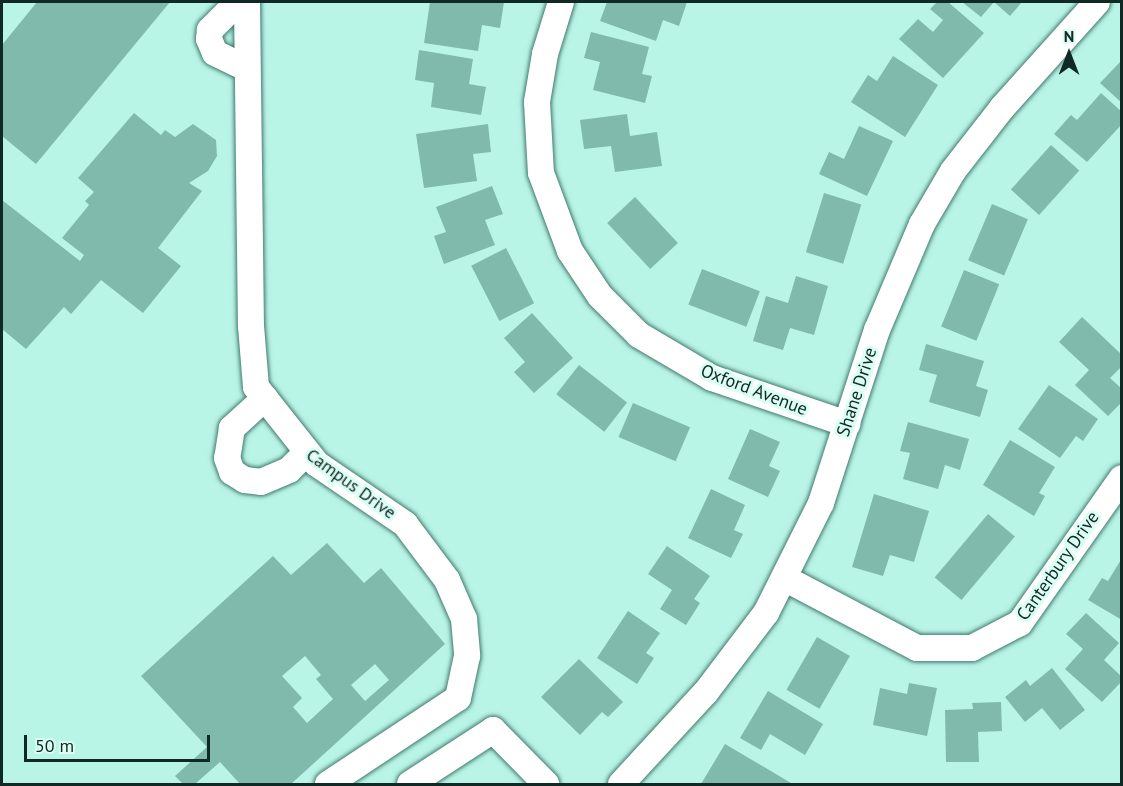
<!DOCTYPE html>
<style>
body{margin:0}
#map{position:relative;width:1123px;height:786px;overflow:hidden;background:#b9f5e7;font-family:"PT Sans",sans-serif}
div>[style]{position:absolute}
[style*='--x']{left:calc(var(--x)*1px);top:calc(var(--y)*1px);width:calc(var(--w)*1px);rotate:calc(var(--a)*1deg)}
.building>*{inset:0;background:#7fbaac;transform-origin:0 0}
.roads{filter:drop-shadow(0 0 2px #417a6e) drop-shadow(0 0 2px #417a6e)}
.minor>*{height:26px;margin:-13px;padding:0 13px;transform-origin:13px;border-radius:13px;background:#fff}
span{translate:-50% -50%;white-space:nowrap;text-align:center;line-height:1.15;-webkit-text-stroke:6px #dafdf4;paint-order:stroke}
.street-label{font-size:18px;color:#112924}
.frame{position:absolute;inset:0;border:3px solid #112924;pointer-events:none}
.north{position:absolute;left:1039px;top:24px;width:60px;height:60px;-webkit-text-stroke:4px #dafdf4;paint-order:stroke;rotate:0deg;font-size:16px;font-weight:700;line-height:24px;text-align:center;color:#112924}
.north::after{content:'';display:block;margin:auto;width:21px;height:27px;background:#112924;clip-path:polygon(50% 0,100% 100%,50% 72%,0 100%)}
.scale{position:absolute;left:24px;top:735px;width:186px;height:27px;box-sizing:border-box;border:3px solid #112924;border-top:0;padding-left:8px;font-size:18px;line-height:21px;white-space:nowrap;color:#112924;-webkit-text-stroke:4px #dafdf4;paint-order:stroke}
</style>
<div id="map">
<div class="building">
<div style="clip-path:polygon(37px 2px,170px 2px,36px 164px,2px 136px,2px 45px)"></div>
<div style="clip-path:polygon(430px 2px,504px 2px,500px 28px,482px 25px,478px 51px,424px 43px)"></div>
<div style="clip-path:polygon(607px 2px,687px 2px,679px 26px,663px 20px,656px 41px,600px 21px)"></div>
<div style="clip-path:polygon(937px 2px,948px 2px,984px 33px,943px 78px,899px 39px,918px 19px,933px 32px,943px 20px,930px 9px)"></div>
<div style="clip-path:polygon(962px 2px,1022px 2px,1010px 16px,994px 2px,981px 17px)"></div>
<div style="clip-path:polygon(591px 32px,649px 47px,642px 74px,652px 76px,645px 103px,593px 90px,600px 62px,584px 58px)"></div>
<div style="clip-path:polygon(419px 50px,473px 59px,469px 84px,486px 87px,481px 115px,431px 107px,434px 83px,415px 80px)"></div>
<div style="clip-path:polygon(893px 56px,938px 85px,905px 137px,851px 102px,868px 75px,877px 81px)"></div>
<div style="clip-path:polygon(1122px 60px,1122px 103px,1100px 83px)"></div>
<div style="clip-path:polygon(1101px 93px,1122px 112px,1122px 124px,1087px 162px,1054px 134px,1071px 115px,1077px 120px)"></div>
<div style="clip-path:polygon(134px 113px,161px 135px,165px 130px,175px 137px,193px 124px,216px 140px,217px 156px,208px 171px,189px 183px,202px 191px,158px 248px,181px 266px,143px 313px,101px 280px,71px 314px,64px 307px,26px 349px,2px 329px,2px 200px,80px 261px,84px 255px,62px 238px,89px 205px,85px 201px,94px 192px,78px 178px)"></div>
<div style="clip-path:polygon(627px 114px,630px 136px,657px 132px,662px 166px,615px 172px,611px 146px,584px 149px,580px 120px)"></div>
<div style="clip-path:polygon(488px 124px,491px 152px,473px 154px,477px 181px,424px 188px,416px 134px)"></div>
<div style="clip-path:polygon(859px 126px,893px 141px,867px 196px,819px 174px,829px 152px,844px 159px)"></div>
<div style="left:1051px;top:145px;width:38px;height:60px;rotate:42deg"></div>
<div style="clip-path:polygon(492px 186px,503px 214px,485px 220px,495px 245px,444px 264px,434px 236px,446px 232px,436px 207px)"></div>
<div style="left:824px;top:193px;width:39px;height:62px;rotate:17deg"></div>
<div style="left:635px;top:197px;width:63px;height:38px;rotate:47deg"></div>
<div style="left:992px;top:204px;width:39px;height:61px;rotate:23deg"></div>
<div style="left:506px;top:248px;width:62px;height:39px;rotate:63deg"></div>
<div style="left:702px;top:269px;width:62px;height:38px;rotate:21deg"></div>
<div style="left:964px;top:270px;width:38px;height:61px;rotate:22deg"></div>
<div style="clip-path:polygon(796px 276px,828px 286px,814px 335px,790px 328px,783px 350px,753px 341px,766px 296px,788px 303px)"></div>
<div style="clip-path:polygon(532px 313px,573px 358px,534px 393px,514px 372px,525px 362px,504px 338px)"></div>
<div style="clip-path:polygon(1082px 317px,1122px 355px,1122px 366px,1110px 378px,1122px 389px,1122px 402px,1108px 416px,1075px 385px,1089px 370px,1059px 342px)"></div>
<div style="clip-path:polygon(926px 344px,984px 361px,976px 386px,988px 390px,980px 417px,929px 402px,937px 375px,919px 370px)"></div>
<div style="left:579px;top:365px;width:61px;height:37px;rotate:38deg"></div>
<div style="clip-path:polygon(1049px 385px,1098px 419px,1083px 441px,1076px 436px,1060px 458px,1018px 429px)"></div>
<div style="left:633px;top:403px;width:62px;height:37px;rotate:23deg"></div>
<div style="clip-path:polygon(908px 422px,969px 439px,960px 470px,945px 465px,938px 489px,903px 479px,910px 453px,900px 451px)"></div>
<div style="clip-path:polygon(750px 429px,780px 442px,769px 466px,780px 471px,768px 497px,728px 479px)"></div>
<div style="clip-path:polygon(1010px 440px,1055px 467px,1039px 493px,1045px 496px,1034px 516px,983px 485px)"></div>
<div style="clip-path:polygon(711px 489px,745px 505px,734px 530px,743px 534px,731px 558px,688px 538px)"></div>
<div style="clip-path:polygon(874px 494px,929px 511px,914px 562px,890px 555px,883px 576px,852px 567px)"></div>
<div style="left:988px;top:514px;width:35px;height:83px;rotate:40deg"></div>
<div style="clip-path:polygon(evenodd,327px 543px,364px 583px,381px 568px,445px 644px,291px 784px,240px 784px,220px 762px,195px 784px,183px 784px,175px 776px,207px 747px,141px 676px,273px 556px,291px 575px,327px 543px,305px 656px,321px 675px,316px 679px,333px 699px,307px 723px,293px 707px,302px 698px,282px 676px,305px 656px,327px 543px,375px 664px,389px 680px,365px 701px,351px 685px,375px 664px)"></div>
<div style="clip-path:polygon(667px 546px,710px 576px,694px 599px,700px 603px,686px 625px,660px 609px,672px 590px,648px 574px)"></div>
<div style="clip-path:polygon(1122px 558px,1122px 620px,1088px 600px,1102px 578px,1108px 581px)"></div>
<div style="clip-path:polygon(628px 611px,660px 633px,646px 653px,654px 658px,637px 684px,597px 658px)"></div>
<div style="clip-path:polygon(1086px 613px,1119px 643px,1104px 660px,1122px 677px,1122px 681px,1102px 702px,1065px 669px,1083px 649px,1066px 634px)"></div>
<div style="left:817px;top:637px;width:38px;height:61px;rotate:30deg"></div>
<div style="clip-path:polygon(579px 659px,623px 702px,608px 717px,602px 712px,580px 735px,541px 697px)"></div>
<div style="clip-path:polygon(1052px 668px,1085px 710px,1060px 730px,1042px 708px,1025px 722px,1005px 697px,1026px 680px,1030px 686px)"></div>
<div style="clip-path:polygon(909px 683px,937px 688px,927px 736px,873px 725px,880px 688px,907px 694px)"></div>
<div style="clip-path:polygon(768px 691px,823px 724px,805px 755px,770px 734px,761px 750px,740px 738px)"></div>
<div style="clip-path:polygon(1001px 702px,1002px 731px,978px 732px,979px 762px,946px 762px,945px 710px,973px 709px,972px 703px)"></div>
<div style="clip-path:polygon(725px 744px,791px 783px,790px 784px,701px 784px)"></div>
</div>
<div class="roads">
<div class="minor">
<div style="--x:238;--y:2;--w:40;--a:135"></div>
<div style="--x:210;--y:30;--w:9;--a:96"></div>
<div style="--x:209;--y:39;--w:15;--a:67"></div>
<div style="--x:215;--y:53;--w:34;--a:26"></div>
<div style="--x:247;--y:2;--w:324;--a:89.3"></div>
<div style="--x:251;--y:326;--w:61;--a:85.3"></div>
<div style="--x:256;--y:387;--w:98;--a:51.6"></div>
<div style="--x:317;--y:464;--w:107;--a:34.3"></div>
<div style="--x:405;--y:524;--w:70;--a:53.1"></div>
<div style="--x:447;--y:580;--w:43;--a:66.4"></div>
<div style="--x:464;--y:619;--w:37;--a:85"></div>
<div style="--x:467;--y:656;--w:43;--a:102.1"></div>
<div style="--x:458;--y:698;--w:156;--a:146.5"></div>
<div style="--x:561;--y:2;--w:54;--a:107.1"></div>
<div style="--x:545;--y:54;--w:49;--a:99.5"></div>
<div style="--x:537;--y:102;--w:71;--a:86.8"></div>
<div style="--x:541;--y:173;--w:83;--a:69.6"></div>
<div style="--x:570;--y:251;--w:54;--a:56.3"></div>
<div style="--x:600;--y:296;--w:55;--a:45"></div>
<div style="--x:639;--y:335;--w:85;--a:30.5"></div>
<div style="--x:712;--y:378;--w:143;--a:18.8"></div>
<div style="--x:265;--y:398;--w:45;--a:137.7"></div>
<div style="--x:232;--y:428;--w:30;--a:99"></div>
<div style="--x:227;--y:458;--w:15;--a:70"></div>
<div style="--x:232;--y:472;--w:15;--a:32"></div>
<div style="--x:245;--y:480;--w:16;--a:7"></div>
<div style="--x:261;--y:482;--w:30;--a:-23"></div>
<div style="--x:289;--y:470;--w:24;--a:-45"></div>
<div style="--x:786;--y:579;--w:148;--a:27.8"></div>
<div style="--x:917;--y:648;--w:55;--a:0"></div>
<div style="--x:972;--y:648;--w:54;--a:-27.5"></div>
<div style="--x:1020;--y:623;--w:177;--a:-54.9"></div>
<div style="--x:410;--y:784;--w:99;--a:-33"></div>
<div style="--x:493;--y:730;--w:76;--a:45.5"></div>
<div style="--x:621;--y:784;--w:125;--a:-47.3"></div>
<div style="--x:706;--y:692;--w:99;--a:-52.8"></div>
<div style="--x:766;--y:613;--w:123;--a:-63.4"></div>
<div style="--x:821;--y:503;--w:182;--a:-72.1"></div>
<div style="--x:877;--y:330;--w:115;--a:-67"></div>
<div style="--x:922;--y:224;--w:61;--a:-59.7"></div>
<div style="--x:953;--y:171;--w:80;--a:-52.1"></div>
<div style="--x:1002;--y:108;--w:142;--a:-48.1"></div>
</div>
</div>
<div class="street-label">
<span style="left:754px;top:390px;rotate:21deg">Oxford Avenue</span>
<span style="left:857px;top:392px;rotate:-72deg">Shane Drive</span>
<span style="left:351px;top:484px;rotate:36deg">Campus Drive</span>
<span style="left:1058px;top:566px;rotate:-55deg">Canterbury Drive</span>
</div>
<div class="frame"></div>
<div class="north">N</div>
<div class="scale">50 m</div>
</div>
